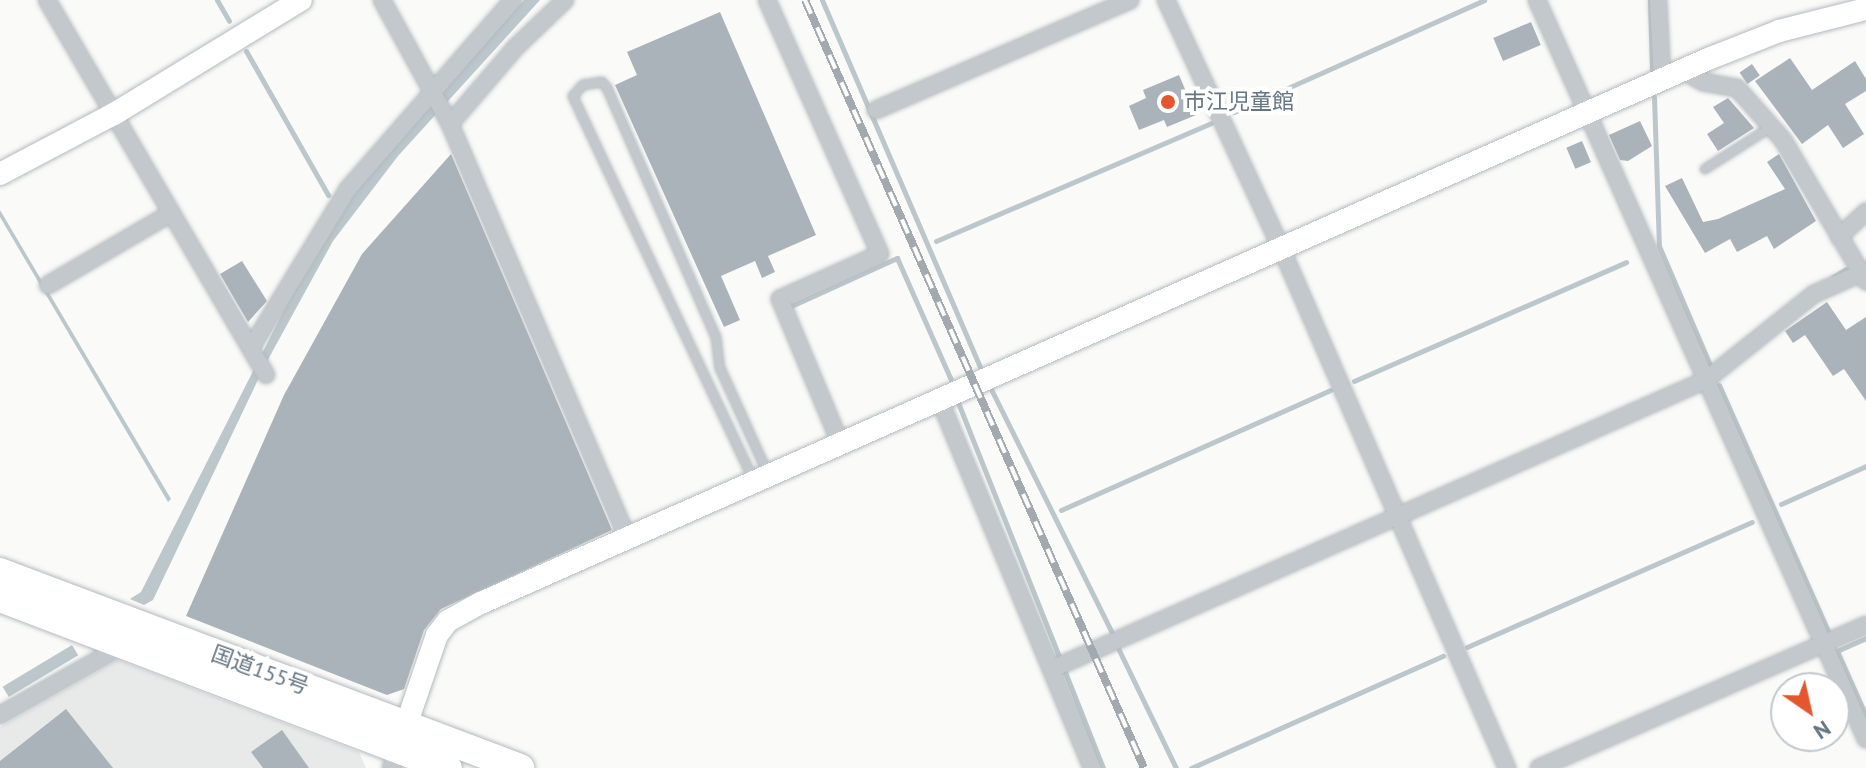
<!DOCTYPE html>
<meta charset="utf-8">
<style>
body{margin:0}
#map{position:relative;width:1866px;height:768px;overflow:hidden;background:#fafaf8;font-family:"PT Sans","Noto Sans JP",sans-serif}
div>[style]{position:absolute}
[style*='--x']{left:calc(var(--x)*1px);top:calc(var(--y)*1px);width:calc(var(--w)*1px);rotate:calc(var(--a)*1deg)}
.built>*{inset:0;background:#e8e9e9}
.water>*{inset:0;background:#bbc7cb;transform-origin:0 0}
.stream>*{height:5px;margin:-2.5px;padding:0 2.5px;transform-origin:2.5px;border-radius:2.5px;background:#bbc7cb}
.building>*{inset:0;background:#aab3b9;transform-origin:0 0}
.roads{filter:drop-shadow(0 0 2px #b3babf) drop-shadow(0 0 2px #b3babf)}
.lane>*{height:8px;margin:-4px;padding:0 4px;transform-origin:4px;border-radius:4px;background:#c3c8cc}
.street>*{height:16px;margin:-8px;padding:0 8px;transform-origin:8px;border-radius:8px;background:#c3c8cc}
.secondary>*{height:22px;margin:-11px;padding:0 11px;transform-origin:11px;border-radius:11px;background:#fff}
.highway>*{height:28px;margin:-14px;padding:0 14px;transform-origin:14px;border-radius:14px;background:#fff}
.rail>*{height:8px;margin-top:-4px;transform-origin:0;background:repeating-linear-gradient(90deg,#fff 0 15px,#a2aab0 0 30px);box-sizing:border-box;border-block:2px solid #a2aab0}
.dots>*{width:22px;height:22px;translate:-50% -50%;box-sizing:border-box;border:4px solid #fff;border-radius:50%}
span{translate:-50% -50%;white-space:nowrap;text-align:center;line-height:1.15;-webkit-text-stroke:8px #fff;paint-order:stroke}
.poi-label{font-size:22px;color:#657683}
.left{translate:0 -50%;text-align:left}
.street-label{font-size:22px;color:#657683}
.north{position:absolute;left:1770px;top:672px;width:80px;height:80px;box-sizing:border-box;background:#fff;border:2px solid #c1c8cd;border-radius:50%;rotate:146deg;font-size:22px;font-weight:700;line-height:32px;text-align:center;color:#657683}
.north::after{content:'';display:block;margin:auto;width:28px;height:36px;background:#e4572e;clip-path:polygon(50% 0,100% 100%,50% 72%,0 100%)}
</style>
<div id="map">
<div class="built">
<div style="clip-path:polygon(118px 660px,359px 752px,366px 768px,0 768px,0 727px)"></div>
</div>
<div class="water">
<div style="clip-path:polygon(524px 0,540px 0,398px 156px,333px 241px,265px 365px,153px 600px,144px 605px,130px 599px,141px 592px,317px 245px,352px 195px)"></div>
<div style="clip-path:polygon(0 210px,171px 499px,168px 502px,0 217px)"></div>
<div style="left:72px;top:645px;width:12px;height:81px;rotate:59deg"></div>
</div>
<div class="stream">
<div style="--x:217;--y:0;--w:24;--a:60"></div>
<div style="--x:822;--y:0;--w:399;--a:66.7"></div>
<div style="--x:1650;--y:0;--w:72;--a:88.4"></div>
<div style="--x:246;--y:51;--w:166;--a:60.3"></div>
<div style="--x:1654;--y:97;--w:149;--a:88.1"></div>
<div style="--x:1659;--y:246;--w:129;--a:66.8"></div>
<div style="--x:1234;--y:112;--w:274;--a:-24.1"></div>
<div style="--x:936;--y:241;--w:299;--a:-23.2"></div>
<div style="--x:1833;--y:277;--w:15;--a:-32"></div>
<div style="--x:789;--y:307;--w:119;--a:-24.4"></div>
<div style="--x:897;--y:258;--w:133;--a:66.1"></div>
<div style="--x:1354;--y:381;--w:297;--a:-23.6"></div>
<div style="--x:1719;--y:385;--w:269;--a:66.1"></div>
<div style="--x:990;--y:387;--w:277;--a:63.6"></div>
<div style="--x:957;--y:400;--w:279;--a:68.3"></div>
<div style="--x:1781;--y:504;--w:93;--a:-24.1"></div>
<div style="--x:1061;--y:510;--w:295;--a:-24"></div>
<div style="--x:1866;--y:638;--w:32;--a:156"></div>
<div style="--x:1837;--y:651;--w:71;--a:66"></div>
<div style="--x:1117;--y:646;--w:136;--a:64.2"></div>
<div style="--x:1467;--y:647;--w:311;--a:-23.7"></div>
<div style="--x:1065;--y:672;--w:103;--a:68.4"></div>
<div style="--x:1191;--y:768;--w:276;--a:-24"></div>
</div>
<div class="building">
<div style="clip-path:polygon(720px 12px,816px 235px,768px 256px,775px 272px,762px 278px,755px 261px,721px 276px,740px 320px,724px 327px,615px 85px,637px 75px,627px 52px)"></div>
<div style="left:1531px;top:22px;width:25px;height:41px;rotate:67deg"></div>
<div style="clip-path:polygon(1790px 58px,1812px 90px,1855px 61px,1866px 79px,1866px 91px,1845px 104px,1864px 134px,1843px 148px,1828px 125px,1802px 144px,1755px 81px)"></div>
<div style="left:1752px;top:64px;width:14px;height:15px;rotate:56deg"></div>
<div style="clip-path:polygon(1179px 75px,1196px 115px,1167px 127px,1164px 120px,1139px 130px,1129px 106px,1146px 98px,1143px 90px)"></div>
<div style="clip-path:polygon(1728px 98px,1754px 128px,1718px 151px,1707px 134px,1724px 123px,1713px 107px)"></div>
<div style="clip-path:polygon(1640px 121px,1652px 146px,1628px 161px,1620px 160px,1609px 135px)"></div>
<div style="left:1582px;top:141px;width:23px;height:17px;rotate:67deg"></div>
<div style="clip-path:polygon(451px 154px,612px 530px,441px 609px,424px 630px,404px 689px,387px 695px,186px 616px,284px 395px,362px 254px)"></div>
<div style="clip-path:polygon(1779px 154px,1816px 221px,1774px 249px,1767px 236px,1737px 252px,1730px 239px,1705px 253px,1665px 186px,1682px 178px,1703px 222px,1718px 219px,1785px 189px,1767px 162px)"></div>
<div style="clip-path:polygon(242px 261px,267px 301px,248px 322px,220px 274px)"></div>
<div style="clip-path:polygon(1827px 302px,1846px 330px,1866px 317px,1866px 401px,1844px 369px,1833px 376px,1805px 335px,1793px 343px,1785px 331px)"></div>
<div style="clip-path:polygon(66px 709px,113px 768px,0 768px,0 761px)"></div>
<div style="clip-path:polygon(282px 730px,309px 768px,263px 768px,251px 752px)"></div>
</div>
<div class="roads">
<div class="lane">
<div style="--x:1705;--y:169;--w:78;--a:-32.5"></div>
<div style="--x:753;--y:479;--w:423;--a:-115.2"></div>
<div style="--x:573;--y:96;--w:15;--a:-48"></div>
<div style="--x:583;--y:85;--w:19;--a:-9"></div>
<div style="--x:602;--y:82;--w:8;--a:50"></div>
<div style="--x:607;--y:88;--w:272;--a:66.4"></div>
<div style="--x:716;--y:337;--w:31;--a:83"></div>
<div style="--x:720;--y:368;--w:116;--a:65.6"></div>
</div>
<div class="street">
<div style="--x:47;--y:0;--w:434;--a:59.7"></div>
<div style="--x:382;--y:0;--w:141;--a:61.3"></div>
<div style="--x:450;--y:124;--w:452;--a:66.8"></div>
<div style="--x:767;--y:0;--w:278;--a:66"></div>
<div style="--x:880;--y:254;--w:110;--a:155.8"></div>
<div style="--x:780;--y:299;--w:158;--a:67.3"></div>
<div style="--x:1166;--y:0;--w:276;--a:65.1"></div>
<div style="--x:1282;--y:250;--w:565;--a:66.52"></div>
<div style="--x:1537;--y:0;--w:809;--a:66"></div>
<div style="--x:1658;--y:0;--w:80;--a:87.1"></div>
<div style="--x:1684;--y:71;--w:22;--a:30"></div>
<div style="--x:1703;--y:82;--w:35;--a:10"></div>
<div style="--x:1737;--y:88;--w:69;--a:48.5"></div>
<div style="--x:1783;--y:140;--w:164;--a:59.5"></div>
<div style="--x:876;--y:110;--w:277;--a:-23.4"></div>
<div style="--x:450;--y:124;--w:101;--a:-49.4"></div>
<div style="--x:516;--y:47;--w:68;--a:-43.8"></div>
<div style="--x:1839;--y:237;--w:37;--a:-43"></div>
<div style="--x:48;--y:285;--w:143;--a:-30.3"></div>
<div style="--x:251;--y:348;--w:186;--a:-58.6"></div>
<div style="--x:348;--y:189;--w:251;--a:-48.9"></div>
<div style="--x:940;--y:401;--w:397;--a:67.5"></div>
<div style="--x:1052;--y:669;--w:715;--a:-23.84"></div>
<div style="--x:1706;--y:380;--w:138;--a:-38.5"></div>
<div style="--x:1814;--y:294;--w:57;--a:-23.9"></div>
<div style="--x:0;--y:715;--w:142;--a:-29.4"></div>
<div style="--x:391;--y:768;--w:20;--a:-70"></div>
<div style="--x:1539;--y:768;--w:357;--a:-23.6"></div>
</div>
<div class="secondary">
<div style="--x:0;--y:174;--w:129;--a:-27.8"></div>
<div style="--x:114;--y:114;--w:219;--a:-31.4"></div>
<div style="--x:401;--y:740;--w:111;--a:-71.1"></div>
<div style="--x:437;--y:635;--w:18;--a:-52"></div>
<div style="--x:448;--y:621;--w:38;--a:-29"></div>
<div style="--x:481;--y:603;--w:1342;--a:-23.91"></div>
<div style="--x:1708;--y:59;--w:76;--a:-21.5"></div>
<div style="--x:1779;--y:31;--w:90;--a:-14.2"></div>
</div>
<div class="highway">
<div style="--x:0;--y:572;--w:556;--a:20.65"></div>
<div style="--x:0;--y:598;--w:479;--a:20.8"></div>
</div>
</div>
<div class="rail">
<div style="--x:805;--y:0;--w:839;--a:66.18"></div>
</div>
<div class="dots">
<div style="left:1168px;top:102px;background:#e4572e"></div>
</div>
<div class="poi-label">
<span class="left" style="left:1184px;top:102px">市江児童館</span>
</div>
<div class="street-label">
<span style="left:260px;top:670px;rotate:20deg">国道155号</span>
</div>
<div class="north">N</div>
</div>
